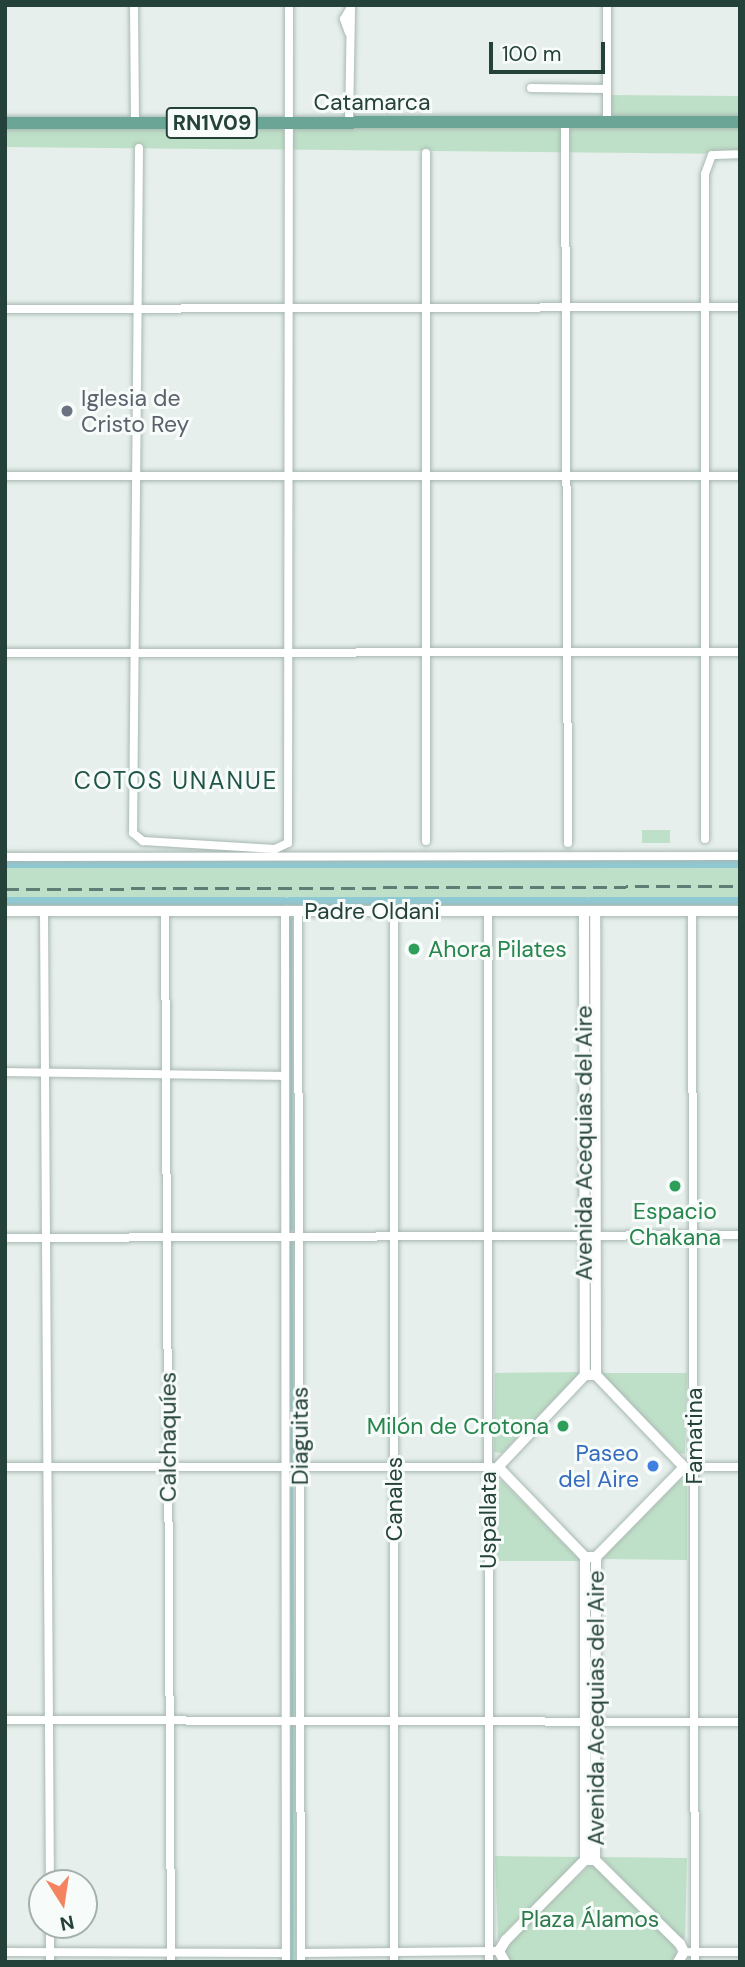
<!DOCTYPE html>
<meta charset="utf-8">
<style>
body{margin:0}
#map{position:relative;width:745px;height:1967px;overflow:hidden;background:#e6efeb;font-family:"DM Sans",sans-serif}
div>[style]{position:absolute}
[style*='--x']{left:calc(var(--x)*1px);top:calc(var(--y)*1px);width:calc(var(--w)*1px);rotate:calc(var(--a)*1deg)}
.green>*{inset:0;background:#bfe0c8;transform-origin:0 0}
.stream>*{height:2.5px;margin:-1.25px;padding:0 1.25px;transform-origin:1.25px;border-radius:1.25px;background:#8ec9d4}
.canal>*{height:8px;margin:-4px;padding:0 4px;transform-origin:4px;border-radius:4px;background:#8ec9d4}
.roads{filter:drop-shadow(0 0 2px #a8b8b2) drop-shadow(0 0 2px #a8b8b2)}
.minor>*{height:8px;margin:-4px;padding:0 4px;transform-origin:4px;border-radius:4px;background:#fff}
.tertiary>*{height:10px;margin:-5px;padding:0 5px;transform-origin:5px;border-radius:5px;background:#fff}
.secondary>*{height:10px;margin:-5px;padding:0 5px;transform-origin:5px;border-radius:5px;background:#fff}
.primary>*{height:12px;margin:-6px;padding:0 6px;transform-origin:6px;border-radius:6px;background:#6aa596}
.rail>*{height:2.5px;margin-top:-1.25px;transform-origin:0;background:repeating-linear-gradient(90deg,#5f7d75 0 14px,transparent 0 21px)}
.dots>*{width:19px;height:19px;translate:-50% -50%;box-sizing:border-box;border:4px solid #f7fbf9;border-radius:50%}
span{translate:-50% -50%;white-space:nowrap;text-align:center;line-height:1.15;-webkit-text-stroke:6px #f7fbf9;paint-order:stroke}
.shield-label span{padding:2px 5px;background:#f7fbf9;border:2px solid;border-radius:5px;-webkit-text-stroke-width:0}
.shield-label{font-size:21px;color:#24423a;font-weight:700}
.street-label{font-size:23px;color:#24423a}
.worship-label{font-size:23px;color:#5b616d}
.left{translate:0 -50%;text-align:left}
.leisure-label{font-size:23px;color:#27864d}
.right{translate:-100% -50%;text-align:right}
.shop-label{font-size:23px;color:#366cbe}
.park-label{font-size:23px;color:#2d7a4b}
.neighbourhood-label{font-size:24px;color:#1f5548;letter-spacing:2px}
.frame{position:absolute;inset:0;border:7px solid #24423a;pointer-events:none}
.north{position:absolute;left:28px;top:1869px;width:70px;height:70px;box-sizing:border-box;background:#f7fbf9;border:2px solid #a3b1ad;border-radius:50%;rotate:168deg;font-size:19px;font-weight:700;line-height:28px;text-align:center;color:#24423a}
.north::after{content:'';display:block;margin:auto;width:24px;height:32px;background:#f4845f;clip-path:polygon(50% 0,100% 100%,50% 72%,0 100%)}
.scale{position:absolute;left:489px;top:42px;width:116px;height:32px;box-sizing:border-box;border:4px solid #24423a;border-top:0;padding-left:9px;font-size:21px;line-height:24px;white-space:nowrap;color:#24423a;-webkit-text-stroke:5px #f7fbf9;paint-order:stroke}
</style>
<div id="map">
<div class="green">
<div style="clip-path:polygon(607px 95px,740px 96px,740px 154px,5px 147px,5px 123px,607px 123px)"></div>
<div style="left:642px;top:830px;width:28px;height:13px"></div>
<div style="left:740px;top:856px;width:55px;height:735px;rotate:90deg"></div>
<div style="clip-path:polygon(291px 916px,295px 1229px,290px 1231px,289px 917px)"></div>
<div style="clip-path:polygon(588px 929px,591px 929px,590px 1225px,589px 1225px)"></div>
<div style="clip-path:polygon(291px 1240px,295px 1244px,293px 1464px,288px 1463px)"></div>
<div style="clip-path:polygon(581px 1372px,502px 1453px,494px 1452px,495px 1373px)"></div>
<div style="clip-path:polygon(599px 1373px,687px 1373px,685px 1454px,680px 1453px)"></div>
<div style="left:292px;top:1471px;width:243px;height:4px;rotate:89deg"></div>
<div style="clip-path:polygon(681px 1479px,687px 1484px,687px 1560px,602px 1559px)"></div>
<div style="clip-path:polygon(501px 1480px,581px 1561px,495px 1561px,494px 1483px)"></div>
<div style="clip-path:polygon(292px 1724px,296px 1728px,296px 1962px,289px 1962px)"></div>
<div style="clip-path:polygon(495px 1856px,581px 1857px,498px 1939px)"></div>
<div style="clip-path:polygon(601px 1857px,687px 1858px,685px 1938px,680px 1938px)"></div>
<div style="clip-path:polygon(592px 1863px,673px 1941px,677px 1956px,671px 1962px,510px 1962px,505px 1956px,506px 1944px)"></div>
</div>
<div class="stream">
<div style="--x:291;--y:919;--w:310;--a:90"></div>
<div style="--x:291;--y:1243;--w:218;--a:89.7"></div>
<div style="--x:292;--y:1474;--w:240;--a:90"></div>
<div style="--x:292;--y:1727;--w:235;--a:90"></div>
</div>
<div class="canal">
<div style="--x:5;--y:864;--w:735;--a:0"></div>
<div style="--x:5;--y:901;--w:279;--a:0"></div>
<div style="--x:290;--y:901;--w:296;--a:0"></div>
<div style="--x:591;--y:901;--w:149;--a:0"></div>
</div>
<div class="roads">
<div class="minor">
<div style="--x:134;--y:5;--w:118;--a:89.5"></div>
<div style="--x:349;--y:33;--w:15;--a:-110"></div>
<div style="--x:344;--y:19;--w:14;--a:-60"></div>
<div style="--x:531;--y:88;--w:76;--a:0.8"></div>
<div style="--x:349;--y:123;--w:118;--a:-89"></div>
<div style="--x:565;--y:123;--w:720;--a:89.76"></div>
<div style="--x:607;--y:123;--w:118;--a:-90"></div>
<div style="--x:139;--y:148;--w:685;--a:90.5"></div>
<div style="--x:133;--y:833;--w:13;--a:39"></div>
<div style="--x:143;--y:841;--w:132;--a:3.5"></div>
<div style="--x:275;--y:849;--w:14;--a:-25"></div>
<div style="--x:288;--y:843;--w:838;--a:-89.93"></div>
<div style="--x:5;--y:309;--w:735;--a:-0.16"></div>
<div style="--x:5;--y:476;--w:735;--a:0"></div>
<div style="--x:5;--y:653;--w:735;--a:-0.08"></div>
<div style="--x:705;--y:839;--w:665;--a:-90"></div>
<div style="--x:705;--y:174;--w:20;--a:-70"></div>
<div style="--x:712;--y:155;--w:28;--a:-2"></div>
<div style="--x:426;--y:841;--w:688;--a:-90"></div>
<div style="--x:5;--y:857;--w:735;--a:-0.08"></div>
<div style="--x:44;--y:911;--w:972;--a:89.65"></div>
<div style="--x:165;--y:911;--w:1051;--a:89.67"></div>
<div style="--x:285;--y:911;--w:1051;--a:89.95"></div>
<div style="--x:298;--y:911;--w:1051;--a:89.84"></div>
<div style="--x:394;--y:911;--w:1051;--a:90"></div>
<div style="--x:488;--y:911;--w:1051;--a:89.95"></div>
<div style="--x:692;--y:911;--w:1051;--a:89.84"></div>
<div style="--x:5;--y:1072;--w:280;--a:0.8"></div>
<div style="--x:5;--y:1238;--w:735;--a:-0.23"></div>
<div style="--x:5;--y:1467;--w:487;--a:0"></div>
<div style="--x:690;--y:1467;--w:50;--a:0"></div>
<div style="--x:5;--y:1720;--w:735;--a:0.16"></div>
<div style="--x:50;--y:1925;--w:37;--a:90"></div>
<div style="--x:5;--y:1952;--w:281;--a:0.2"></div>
<div style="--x:690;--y:1952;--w:50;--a:0"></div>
<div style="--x:301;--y:1953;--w:193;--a:-0.6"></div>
</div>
<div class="tertiary">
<div style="--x:584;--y:911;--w:464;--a:89.9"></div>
<div style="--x:585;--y:1557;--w:11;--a:0"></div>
<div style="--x:596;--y:1557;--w:126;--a:-45.6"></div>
<div style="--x:684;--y:1467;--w:127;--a:-133.7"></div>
<div style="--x:596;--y:1375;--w:464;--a:-90.1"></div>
<div style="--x:589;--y:1860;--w:6;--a:0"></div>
<div style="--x:595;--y:1860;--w:120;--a:44.7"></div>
<div style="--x:680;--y:1944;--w:9;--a:63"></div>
<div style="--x:684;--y:1952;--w:12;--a:121"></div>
<div style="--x:595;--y:1860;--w:303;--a:-89.8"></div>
<div style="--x:505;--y:1962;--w:13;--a:-119"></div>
<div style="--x:499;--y:1951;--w:13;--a:-58"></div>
<div style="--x:506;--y:1940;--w:112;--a:-45.4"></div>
<div style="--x:585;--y:1860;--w:303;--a:-90"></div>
<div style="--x:585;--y:1557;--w:125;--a:-134"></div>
<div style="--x:498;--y:1467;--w:127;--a:-46.6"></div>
<div style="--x:585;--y:1375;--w:11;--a:0"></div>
</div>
<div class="secondary">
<div style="--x:5;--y:911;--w:735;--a:0"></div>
</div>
<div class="primary">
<div style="--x:5;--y:123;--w:735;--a:-0.08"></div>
</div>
</div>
<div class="rail">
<div style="--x:5;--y:889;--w:735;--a:-0.23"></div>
</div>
<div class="dots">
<div style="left:67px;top:411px;background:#6b7280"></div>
<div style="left:414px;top:949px;background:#2e9e5b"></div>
<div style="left:675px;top:1186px;background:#2e9e5b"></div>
<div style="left:563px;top:1426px;background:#2e9e5b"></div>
<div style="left:653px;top:1466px;background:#3f7fe0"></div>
</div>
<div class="shield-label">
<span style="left:212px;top:123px">RN1V09</span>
</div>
<div class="street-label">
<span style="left:372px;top:102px">Catamarca</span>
<span style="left:372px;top:911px">Padre Oldani</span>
<span style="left:584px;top:1143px;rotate:-90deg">Avenida Acequias del Aire</span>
<span style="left:300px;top:1436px;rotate:-90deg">Diaguitas</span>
<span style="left:694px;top:1436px;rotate:-90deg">Famatina</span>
<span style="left:168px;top:1437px;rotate:-90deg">Calchaquíes</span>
<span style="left:394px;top:1499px;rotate:-90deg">Canales</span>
<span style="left:488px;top:1520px;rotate:-90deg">Uspallata</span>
<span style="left:596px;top:1708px;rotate:-90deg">Avenida Acequias del Aire</span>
</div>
<div class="worship-label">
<span class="left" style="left:81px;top:411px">Iglesia de<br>Cristo Rey</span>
</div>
<div class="leisure-label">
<span class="left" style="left:428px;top:949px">Ahora Pilates</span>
<span style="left:675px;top:1224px">Espacio<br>Chakana</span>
<span class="right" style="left:549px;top:1426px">Milón de Crotona</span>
</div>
<div class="shop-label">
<span class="right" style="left:639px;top:1466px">Paseo<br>del Aire</span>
</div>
<div class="park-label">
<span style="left:590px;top:1919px">Plaza Álamos</span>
</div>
<div class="neighbourhood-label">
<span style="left:176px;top:781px">COTOS UNANUE</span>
</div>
<div class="frame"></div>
<div class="north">N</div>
<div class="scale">100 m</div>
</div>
